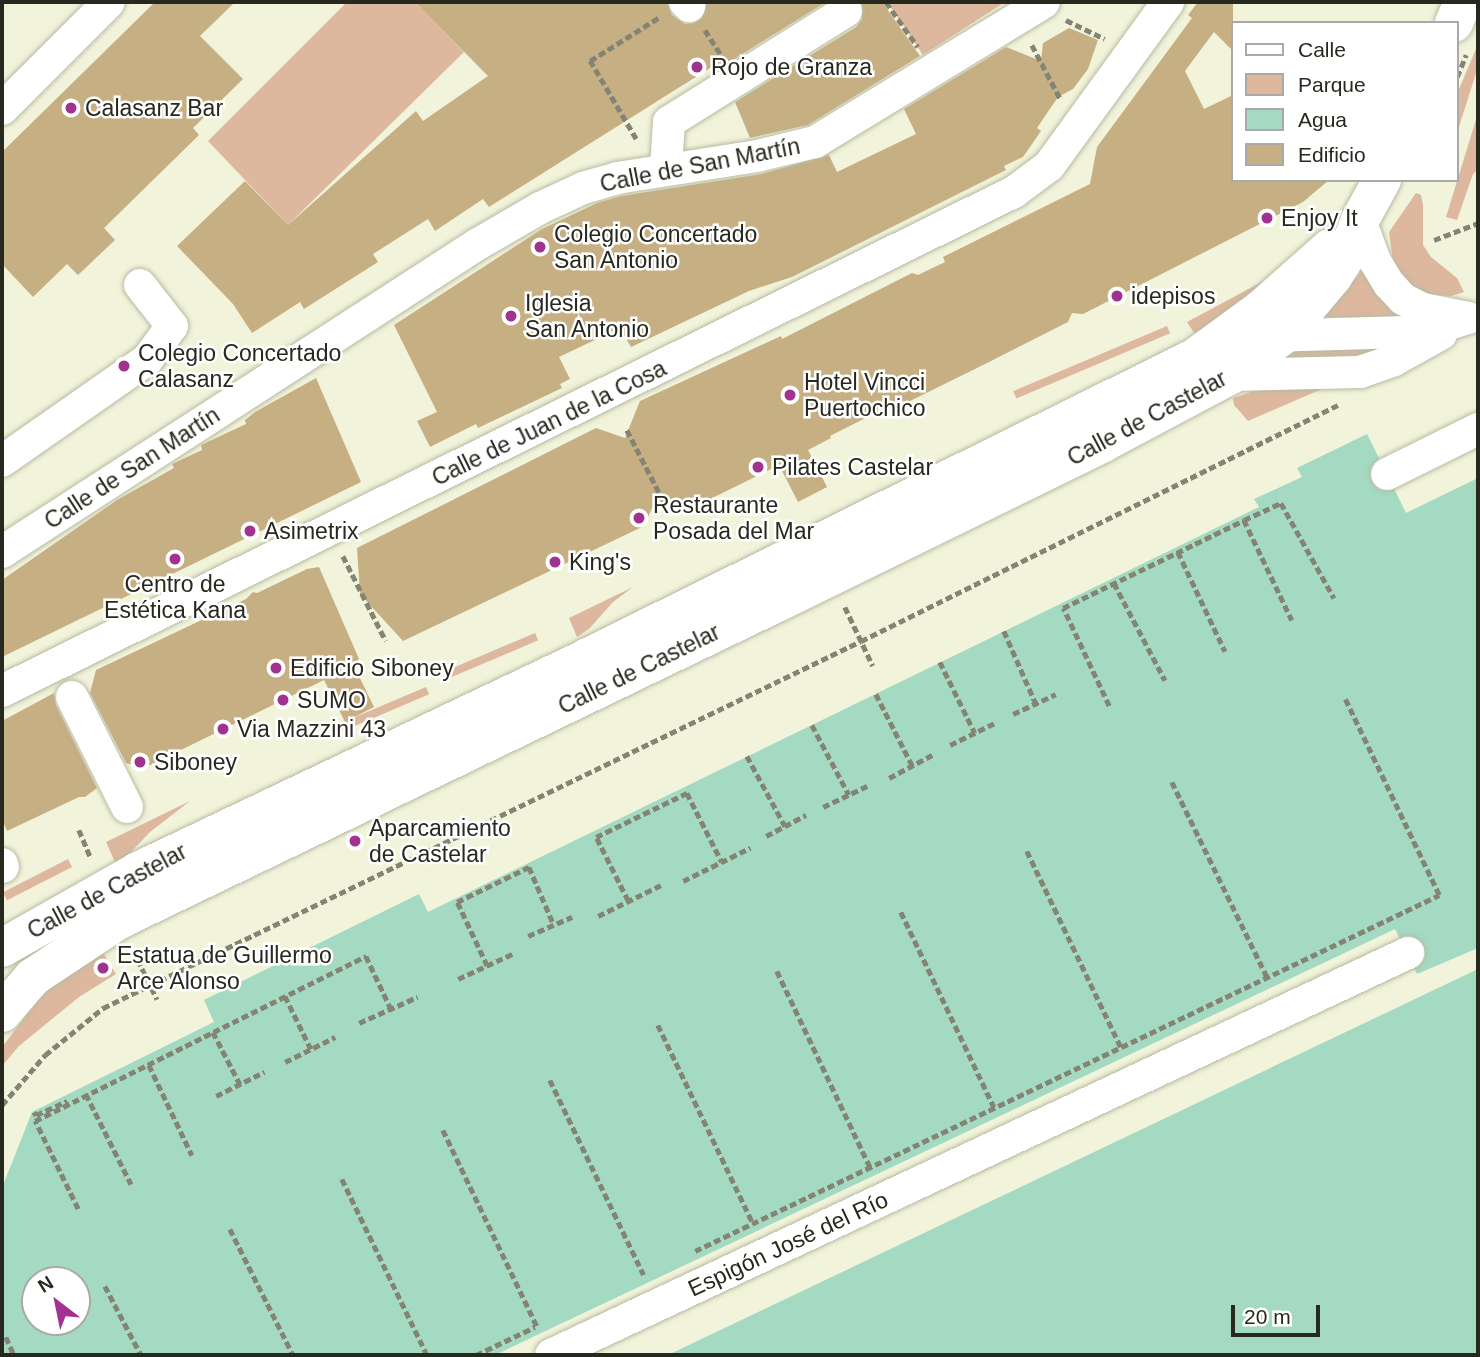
<!DOCTYPE html>
<meta charset="utf-8">
<style>
body{margin:0}
#map{position:relative;width:1480px;height:1357px;overflow:hidden;background:#f1f3da;font-family:Helvetica,sans-serif}
div>[style]{position:absolute}
[style*='--x']{left:calc(var(--x)*1px);top:calc(var(--y)*1px);width:calc(var(--w)*1px);rotate:calc(var(--a)*1deg)}
.green>*{inset:0;background:#ddb89e;transform-origin:0 0}
.water>*{inset:0;background:#a3dac1}
.building>*{inset:0;background:#c6af82}
.path>*{height:4.5px;margin-top:-2.25px;transform-origin:0;background:repeating-linear-gradient(90deg,#838473 0 7px,transparent 0 10.5px)}
.roads{filter:drop-shadow(0 0 2px #b8baa2) drop-shadow(0 0 2px #b8baa2)}
.minor>*{height:32px;margin:-16px;padding:0 16px;transform-origin:16px;border-radius:16px;background:#fff}
.major>*{height:38px;margin:-19px;padding:0 19px;transform-origin:19px;border-radius:19px;background:#fff}
.dots>*{width:19px;height:19px;translate:-50% -50%;box-sizing:border-box;border:4px solid #fff;border-radius:50%}
span{translate:-50% -50%;white-space:nowrap;text-align:center;line-height:1.15;-webkit-text-stroke:5px #fff;paint-order:stroke}
.poi-label{font-size:23px;color:#27281e}
.left{translate:0 -50%;text-align:left}
.street-label{font-size:23px;color:#27281e}
.frame{position:absolute;inset:0;border:4px solid #27281e;pointer-events:none}
.legend{position:absolute;left:1231px;top:21px;width:228px;height:161px;box-sizing:border-box;background:#fff;border:2px solid #a9a9a5;margin:0;padding:9px 12px;list-style:none;font-size:21px;color:#27281e}
.legend li{display:flex;align-items:center;gap:14px;height:35px}
.legend b{width:35px;border:2px solid #a9a9a5}
.north{position:absolute;left:21px;top:1266px;width:70px;height:70px;box-sizing:border-box;background:#fff;border:2px solid #a9a9a5;border-radius:50%;rotate:328deg;font-size:19px;font-weight:700;line-height:28px;text-align:center;color:#27281e}
.north::after{content:'';display:block;margin:auto;width:24px;height:32px;background:#a13290;clip-path:polygon(50% 0,100% 100%,50% 72%,0 100%)}
.scale{position:absolute;left:1231px;top:1305px;width:89px;height:32px;box-sizing:border-box;border:4px solid #27281e;border-top:0;padding-left:9px;font-size:21px;line-height:24px;white-space:nowrap;color:#27281e;-webkit-text-stroke:5px #fff;paint-order:stroke}
</style>
<div id="map">
<div class="green">
<div style="clip-path:polygon(347px 2px,415px 2px,464px 52px,288px 225px,208px 141px)"></div>
<div style="clip-path:polygon(887px 2px,1005px 2px,923px 55px)"></div>
<div style="clip-path:polygon(1478px 44px,1478px 67px,1457px 133px,1457px 94px)"></div>
<div style="clip-path:polygon(1478px 113px,1478px 170px,1473px 174px,1457px 220px,1446px 217px)"></div>
<div style="clip-path:polygon(1416px 193px,1421px 195px,1423px 205px,1423px 245px,1431px 257px,1457px 278px,1464px 292px,1451px 296px,1417px 294px,1394px 269px,1389px 232px)"></div>
<div style="clip-path:polygon(1365px 267px,1412px 319px,1323px 317px)"></div>
<div style="clip-path:polygon(1269px 278px,1270px 282px,1196px 336px,1187px 322px)"></div>
<div style="left:1167px;top:326px;width:8px;height:167px;rotate:67deg"></div>
<div style="clip-path:polygon(1295px 344px,1396px 344px,1362px 360px,1278px 361px)"></div>
<div style="clip-path:polygon(1331px 385px,1248px 421px,1234px 405px,1233px 398px,1254px 391px)"></div>
<div style="clip-path:polygon(633px 587px,613px 602px,589px 629px,577px 637px,569px 618px)"></div>
<div style="left:535px;top:633px;width:8px;height:99px;rotate:67deg"></div>
<div style="left:426px;top:687px;width:8px;height:98px;rotate:67deg"></div>
<div style="clip-path:polygon(190px 801px,150px 832px,128px 855px,115px 862px,106px 842px)"></div>
<div style="left:68px;top:859px;width:9px;height:73px;rotate:63deg"></div>
<div style="clip-path:polygon(102px 951px,116px 974px,79px 997px,19px 1046px,2px 1066px,2px 1047px,39px 999px,65px 976px)"></div>
</div>
<div class="water">
<div style="clip-path:polygon(evenodd,1367px 434px,1406px 513px,1478px 478px,1478px 948px,1417px 974px,1395px 929px,495px 1355px,2px 1355px,2px 1188px,32px 1112px,214px 1022px,204px 1000px,419px 894px,428px 912px,812px 725px,1259px 507px,1254px 499px,1302px 477px,1297px 468px,1367px 434px,35px 1280px,77px 1280px,77px 1322px,35px 1322px,35px 1280px)"></div>
<div style="clip-path:polygon(1478px 969px,1478px 1355px,668px 1355px)"></div>
</div>
<div class="building">
<div style="clip-path:polygon(155px 2px,235px 2px,200px 36px,243px 79px,193px 128px,199px 135px,104px 228px,115px 240px,78px 275px,67px 264px,33px 297px,2px 264px,2px 152px)"></div>
<div style="clip-path:polygon(415px 2px,667px 2px,672px 15px,685px 24px,694px 23px,702px 18px,707px 2px,826px 2px,720px 68px,718px 63px,489px 207px,483px 199px,435px 231px,428px 219px,373px 254px,378px 262px,304px 309px,300px 302px,252px 333px,233px 304px,177px 246px,245px 181px,288px 225px,416px 111px,423px 121px,488px 76px)"></div>
<div style="clip-path:polygon(862px 2px,882px 2px,920px 56px,808px 125px,750px 138px,735px 102px,856px 27px,862px 19px)"></div>
<div style="clip-path:polygon(1198px 2px,1233px 2px,1233px 51px,1214px 32px,1185px 71px,1204px 109px,1233px 95px,1233px 180px,1329px 180px,1303px 202px,1083px 314px,1072px 313px,1068px 322px,983px 365px,906px 403px,901px 400px,830px 436px,831px 438px,808px 450px,827px 487px,798px 502px,779px 465px,692px 508px,658px 495px,644px 526px,403px 641px,360px 594px,357px 548px,596px 428px,625px 438px,640px 401px,781px 336px,782px 339px,912px 273px,918px 275px,945px 262px,943px 257px,1090px 184px,1097px 147px,1192px 18px,1188px 15px)"></div>
<div style="clip-path:polygon(1069px 28px,1098px 40px,1088px 69px,1073px 89px,1058px 97px,1037px 128px,1041px 131px,1023px 157px,1004px 166px,1006px 170px,792px 277px,749px 291px,631px 347px,620px 328px,559px 357px,570px 379px,560px 384px,562px 388px,478px 428px,476px 424px,430px 447px,417px 421px,437px 412px,394px 325px,542px 229px,597px 203px,621px 196px,761px 174px,829px 155px,837px 172px,916px 134px,904px 109px,1006px 47px,1041px 61px,1043px 43px)"></div>
<div style="clip-path:polygon(316px 378px,361px 482px,2px 657px,2px 580px,117px 500px,174px 468px,172px 464px,202px 450px,201px 445px,246px 424px,245px 420px,255px 412px)"></div>
<div style="clip-path:polygon(319px 567px,359px 659px,354px 666px,374px 707px,345px 722px,324px 680px,144px 768px,126px 763px,90px 693px,96px 670px,246px 599px,253px 592px,257px 593px,307px 569px)"></div>
<div style="clip-path:polygon(54px 693px,56px 705px,97px 788px,85px 797px,79px 797px,7px 831px,2px 819px,2px 721px)"></div>
</div>
<div class="path">
<div style="--x:886;--y:2;--w:55;--a:54.6"></div>
<div style="--x:1066;--y:20;--w:43;--a:26"></div>
<div style="--x:705;--y:30;--w:30;--a:57"></div>
<div style="--x:1032;--y:45;--w:62;--a:62.2"></div>
<div style="--x:1457;--y:77;--w:24;--a:-68"></div>
<div style="--x:636;--y:139;--w:91;--a:-120.5"></div>
<div style="--x:590;--y:61;--w:83;--a:-32.2"></div>
<div style="--x:1434;--y:240;--w:47;--a:-21.1"></div>
<div style="--x:627;--y:430;--w:81;--a:62.8"></div>
<div style="--x:1244;--y:520;--w:111;--a:64.4"></div>
<div style="--x:1178;--y:552;--w:110;--a:64.6"></div>
<div style="--x:343;--y:556;--w:95;--a:63.2"></div>
<div style="--x:1114;--y:583;--w:110;--a:62.3"></div>
<div style="--x:845;--y:607;--w:65;--a:64.6"></div>
<div style="--x:1004;--y:631;--w:80;--a:66.3"></div>
<div style="--x:940;--y:662;--w:79;--a:63.8"></div>
<div style="--x:876;--y:694;--w:80;--a:63.1"></div>
<div style="--x:1109;--y:706;--w:108;--a:-115.1"></div>
<div style="--x:1063;--y:608;--w:201;--a:-25.9"></div>
<div style="--x:1244;--y:520;--w:41;--a:-24.7"></div>
<div style="--x:1281;--y:503;--w:109;--a:60.8"></div>
<div style="--x:1013;--y:714;--w:47;--a:-24.9"></div>
<div style="--x:812;--y:725;--w:79;--a:62.1"></div>
<div style="--x:950;--y:745;--w:52;--a:-26.1"></div>
<div style="--x:747;--y:756;--w:80;--a:61.5"></div>
<div style="--x:889;--y:778;--w:51;--a:-28.1"></div>
<div style="--x:1172;--y:782;--w:217;--a:64"></div>
<div style="--x:823;--y:807;--w:51;--a:-25.6"></div>
<div style="--x:79;--y:830;--w:30;--a:67"></div>
<div style="--x:766;--y:836;--w:45;--a:-27.7"></div>
<div style="--x:1027;--y:851;--w:217;--a:64.4"></div>
<div style="--x:683;--y:881;--w:75;--a:-26.2"></div>
<div style="--x:628;--y:901;--w:72;--a:-116.6"></div>
<div style="--x:596;--y:837;--w:101;--a:-25.8"></div>
<div style="--x:687;--y:793;--w:77;--a:63.1"></div>
<div style="--x:901;--y:912;--w:216;--a:64.5"></div>
<div style="--x:598;--y:916;--w:72;--a:-26.2"></div>
<div style="--x:528;--y:936;--w:48;--a:-23.4"></div>
<div style="--x:133;--y:950;--w:55;--a:63.9"></div>
<div style="--x:487;--y:966;--w:71;--a:-115.1"></div>
<div style="--x:457;--y:902;--w:80;--a:-25.9"></div>
<div style="--x:529;--y:867;--w:63;--a:66.7"></div>
<div style="--x:777;--y:971;--w:217;--a:64.6"></div>
<div style="--x:458;--y:979;--w:60;--a:-24.8"></div>
<div style="--x:285;--y:996;--w:59;--a:63.9"></div>
<div style="--x:359;--y:1023;--w:64;--a:-24.1"></div>
<div style="--x:658;--y:1025;--w:220;--a:64.4"></div>
<div style="--x:213;--y:1032;--w:59;--a:62.6"></div>
<div style="--x:285;--y:1062;--w:56;--a:-26.6"></div>
<div style="--x:149;--y:1065;--w:100;--a:64.5"></div>
<div style="--x:550;--y:1080;--w:216;--a:64.3"></div>
<div style="--x:86;--y:1094;--w:101;--a:63.4"></div>
<div style="--x:216;--y:1096;--w:54;--a:-26.6"></div>
<div style="--x:2;--y:1105;--w:66;--a:-49.3"></div>
<div style="--x:45;--y:1055;--w:75;--a:-39"></div>
<div style="--x:103;--y:1008;--w:842;--a:-25.83"></div>
<div style="--x:861;--y:641;--w:534;--a:-26.33"></div>
<div style="--x:34;--y:1112;--w:4;--a:56"></div>
<div style="--x:36;--y:1115;--w:34;--a:-24"></div>
<div style="--x:443;--y:1130;--w:217;--a:64.4"></div>
<div style="--x:342;--y:1179;--w:195;--a:64.2"></div>
<div style="--x:78;--y:1209;--w:98;--a:-116"></div>
<div style="--x:35;--y:1121;--w:370;--a:-26.5"></div>
<div style="--x:366;--y:956;--w:59;--a:64.7"></div>
<div style="--x:230;--y:1229;--w:141;--a:63.4"></div>
<div style="--x:695;--y:1251;--w:825;--a:-25.57"></div>
<div style="--x:1439;--y:895;--w:217;--a:-115.6"></div>
<div style="--x:105;--y:1286;--w:78;--a:62.4"></div>
<div style="--x:6;--y:1337;--w:20;--a:66"></div>
<div style="--x:476;--y:1355;--w:65;--a:-25.4"></div>
</div>
<div class="roads">
<div class="minor">
<div style="--x:685;--y:2;--w:6;--a:45"></div>
<div style="--x:2;--y:109;--w:151;--a:-45"></div>
<div style="--x:666;--y:168;--w:46;--a:-86.3"></div>
<div style="--x:669;--y:122;--w:209;--a:-32.1"></div>
<div style="--x:1360;--y:220;--w:44;--a:69.9"></div>
<div style="--x:1375;--y:261;--w:27;--a:59"></div>
<div style="--x:1389;--y:284;--w:21;--a:47"></div>
<div style="--x:1403;--y:299;--w:22;--a:27"></div>
<div style="--x:1423;--y:309;--w:41;--a:11.3"></div>
<div style="--x:1268;--y:336;--w:138;--a:-1.7"></div>
<div style="--x:1406;--y:332;--w:26;--a:-7"></div>
<div style="--x:1432;--y:329;--w:38;--a:-17"></div>
<div style="--x:1231;--y:375;--w:129;--a:-1.3"></div>
<div style="--x:1360;--y:372;--w:36;--a:-19"></div>
<div style="--x:1394;--y:360;--w:54;--a:-29"></div>
<div style="--x:2;--y:461;--w:177;--a:-34.9"></div>
<div style="--x:147;--y:360;--w:42;--a:-53.7"></div>
<div style="--x:172;--y:326;--w:52;--a:-128"></div>
<div style="--x:1387;--y:474;--w:102;--a:-26.3"></div>
<div style="--x:2;--y:552;--w:567;--a:-32.91"></div>
<div style="--x:478;--y:244;--w:72;--a:-30.1"></div>
<div style="--x:540;--y:208;--w:47;--a:-24.9"></div>
<div style="--x:583;--y:188;--w:35;--a:-16"></div>
<div style="--x:617;--y:178;--w:142;--a:-8.9"></div>
<div style="--x:757;--y:156;--w:60;--a:-13.6"></div>
<div style="--x:815;--y:142;--w:268;--a:-31.4"></div>
<div style="--x:2;--y:691;--w:1128;--a:-26.25"></div>
<div style="--x:1014;--y:192;--w:44;--a:-36.6"></div>
<div style="--x:1049;--y:166;--w:203;--a:-54"></div>
<div style="--x:72;--y:697;--w:123;--a:63.4"></div>
<div style="--x:2;--y:864;--w:3;--a:72"></div>
<div style="--x:551;--y:1355;--w:947;--a:-25.13"></div>
</div>
<div class="major">
<div style="--x:1454;--y:23;--w:23;--a:-67"></div>
<div style="--x:2;--y:948;--w:156;--a:-29.5"></div>
<div style="--x:138;--y:871;--w:498;--a:-25.4"></div>
<div style="--x:588;--y:657;--w:676;--a:-26.26"></div>
<div style="--x:1194;--y:358;--w:83;--a:-36.2"></div>
<div style="--x:1261;--y:309;--w:92;--a:-41.5"></div>
<div style="--x:2;--y:1013;--w:48;--a:-49.3"></div>
<div style="--x:33;--y:977;--w:103;--a:-33.5"></div>
<div style="--x:119;--y:920;--w:733;--a:-25.73"></div>
<div style="--x:779;--y:602;--w:361;--a:-26.1"></div>
<div style="--x:1103;--y:443;--w:145;--a:-28"></div>
<div style="--x:1231;--y:375;--w:68;--a:-37.2"></div>
<div style="--x:1285;--y:334;--w:75;--a:-49.9"></div>
<div style="--x:1333;--y:277;--w:22;--a:-58"></div>
<div style="--x:1345;--y:258;--w:41;--a:-68.5"></div>
<div style="--x:1360;--y:220;--w:46;--a:-61.2"></div>
</div>
</div>
<div class="dots">
<div style="left:697px;top:67px;background:#a13290"></div>
<div style="left:71px;top:108px;background:#a13290"></div>
<div style="left:1267px;top:218px;background:#a13290"></div>
<div style="left:540px;top:247px;background:#a13290"></div>
<div style="left:1117px;top:296px;background:#a13290"></div>
<div style="left:511px;top:316px;background:#a13290"></div>
<div style="left:124px;top:366px;background:#a13290"></div>
<div style="left:790px;top:395px;background:#a13290"></div>
<div style="left:758px;top:467px;background:#a13290"></div>
<div style="left:639px;top:518px;background:#a13290"></div>
<div style="left:250px;top:531px;background:#a13290"></div>
<div style="left:175px;top:559px;background:#a13290"></div>
<div style="left:555px;top:562px;background:#a13290"></div>
<div style="left:276px;top:668px;background:#a13290"></div>
<div style="left:283px;top:700px;background:#a13290"></div>
<div style="left:223px;top:729px;background:#a13290"></div>
<div style="left:140px;top:762px;background:#a13290"></div>
<div style="left:355px;top:841px;background:#a13290"></div>
<div style="left:103px;top:968px;background:#a13290"></div>
</div>
<div class="poi-label">
<span class="left" style="left:711px;top:67px">Rojo de Granza</span>
<span class="left" style="left:85px;top:108px">Calasanz Bar</span>
<span class="left" style="left:1281px;top:218px">Enjoy It</span>
<span class="left" style="left:554px;top:247px">Colegio Concertado<br>San Antonio</span>
<span class="left" style="left:1131px;top:296px">idepisos</span>
<span class="left" style="left:525px;top:316px">Iglesia<br>San Antonio</span>
<span class="left" style="left:138px;top:366px">Colegio Concertado<br>Calasanz</span>
<span class="left" style="left:804px;top:395px">Hotel Vincci<br>Puertochico</span>
<span class="left" style="left:772px;top:467px">Pilates Castelar</span>
<span class="left" style="left:653px;top:518px">Restaurante<br>Posada del Mar</span>
<span class="left" style="left:264px;top:531px">Asimetrix</span>
<span class="left" style="left:569px;top:562px">King's</span>
<span style="left:175px;top:597px">Centro de<br>Estética Kana</span>
<span class="left" style="left:290px;top:668px">Edificio Siboney</span>
<span class="left" style="left:297px;top:700px">SUMO</span>
<span class="left" style="left:237px;top:729px">Via Mazzini 43</span>
<span class="left" style="left:154px;top:762px">Siboney</span>
<span class="left" style="left:369px;top:841px">Aparcamiento<br>de Castelar</span>
<span class="left" style="left:117px;top:968px">Estatua de Guillermo<br>Arce Alonso</span>
</div>
<div class="street-label">
<span style="left:700px;top:165px;rotate:-11deg">Calle de San Martín</span>
<span style="left:1147px;top:418px;rotate:-28deg">Calle de Castelar</span>
<span style="left:549px;top:423px;rotate:-26deg">Calle de Juan de la Cosa</span>
<span style="left:132px;top:468px;rotate:-33deg">Calle de San Martín</span>
<span style="left:639px;top:669px;rotate:-26deg">Calle de Castelar</span>
<span style="left:107px;top:891px;rotate:-28deg">Calle de Castelar</span>
<span style="left:788px;top:1244px;rotate:-25deg">Espigón José del Río</span>
</div>
<div class="frame"></div>
<ul class="legend">
<li><b style="height:9px;background:#fff"></b>Calle</li>
<li><b style="height:19px;background:#ddb89e"></b>Parque</li>
<li><b style="height:19px;background:#a3dac1"></b>Agua</li>
<li><b style="height:19px;background:#c6af82"></b>Edificio</li>
</ul>
<div class="north">N</div>
<div class="scale">20 m</div>
</div>
